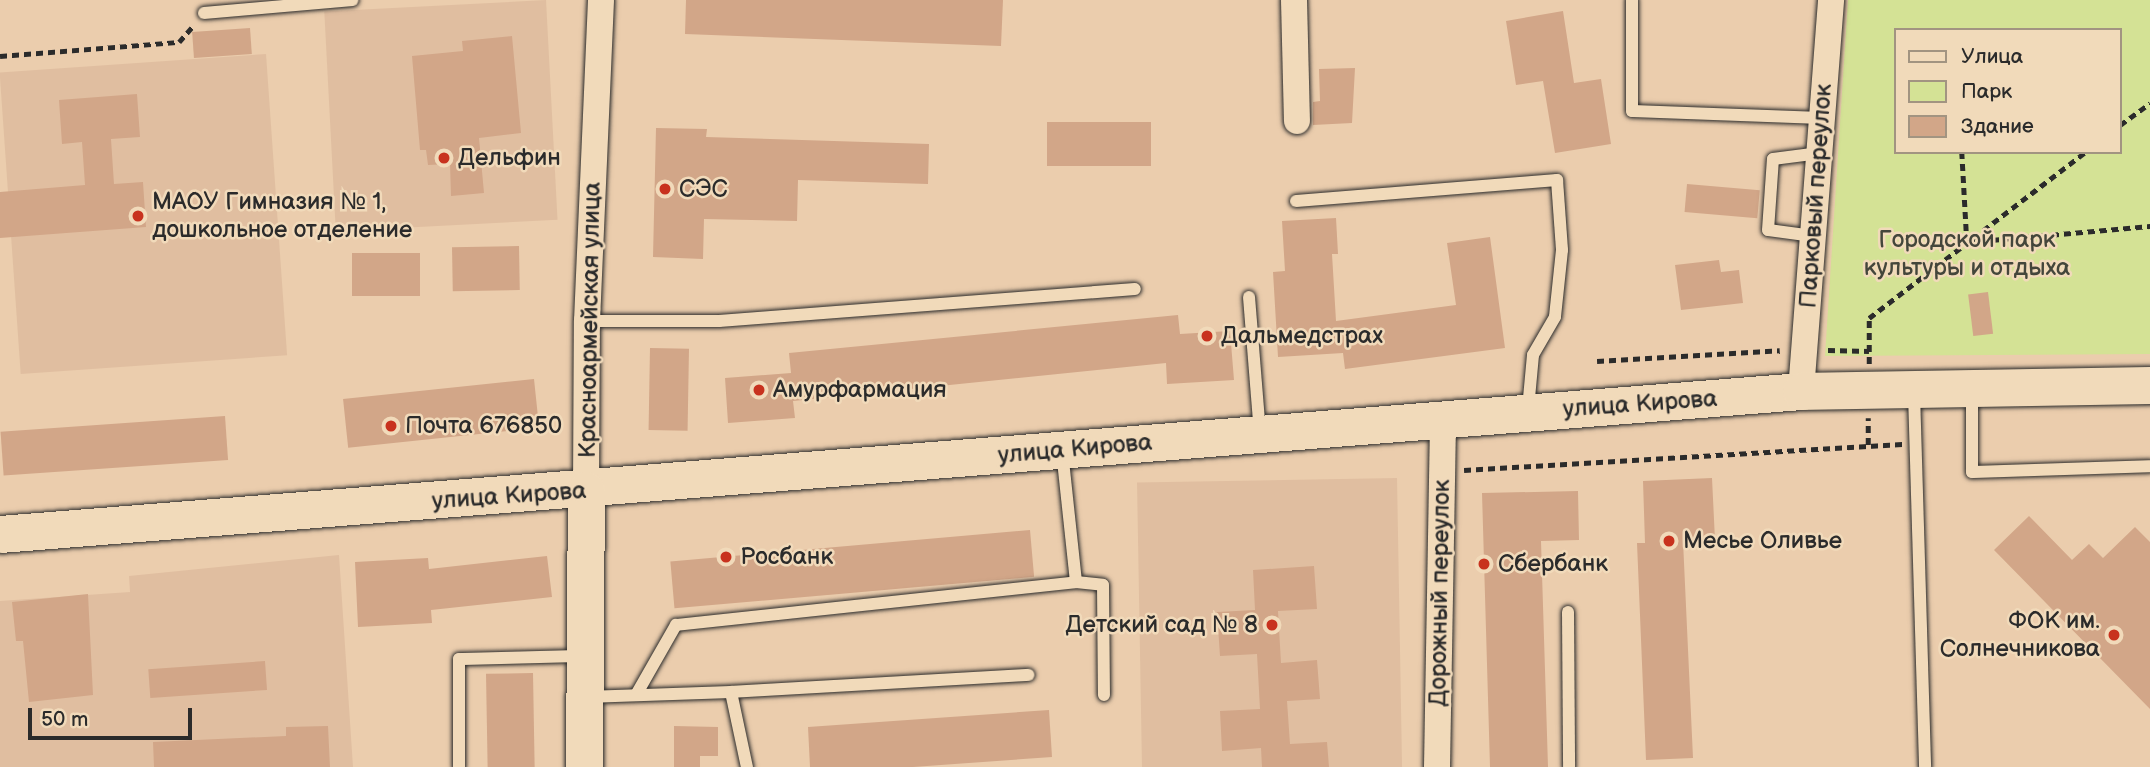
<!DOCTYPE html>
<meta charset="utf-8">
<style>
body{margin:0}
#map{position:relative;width:2150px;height:767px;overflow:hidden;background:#ebcdad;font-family:"Balsamiq Sans",sans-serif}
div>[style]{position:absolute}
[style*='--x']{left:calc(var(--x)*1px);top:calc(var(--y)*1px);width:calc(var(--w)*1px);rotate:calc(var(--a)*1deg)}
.built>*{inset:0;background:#e0bea0;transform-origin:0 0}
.green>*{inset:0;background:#d4e295}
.building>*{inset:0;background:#d2a688;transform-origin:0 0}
.path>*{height:4.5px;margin-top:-2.25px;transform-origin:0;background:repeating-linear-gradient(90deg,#2b2b2b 0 7px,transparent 0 12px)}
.roads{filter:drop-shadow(0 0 2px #2b2b2b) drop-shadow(0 0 2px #2b2b2b)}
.lane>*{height:12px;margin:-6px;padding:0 6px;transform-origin:6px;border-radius:6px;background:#f1daba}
.street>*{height:26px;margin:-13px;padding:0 13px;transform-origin:13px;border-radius:13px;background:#f1daba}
.secondary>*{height:37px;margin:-18.5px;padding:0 18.5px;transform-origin:18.5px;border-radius:18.5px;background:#f1daba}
.dots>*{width:19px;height:19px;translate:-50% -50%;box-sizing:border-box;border:4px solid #f1daba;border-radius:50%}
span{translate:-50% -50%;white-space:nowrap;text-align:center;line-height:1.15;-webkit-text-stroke:5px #f1daba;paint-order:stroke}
.poi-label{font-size:24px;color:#2b2b2b}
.left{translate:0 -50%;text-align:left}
.right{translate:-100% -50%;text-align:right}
.street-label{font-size:24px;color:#2b2b2b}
.park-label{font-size:24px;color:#44463b}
.legend{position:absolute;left:1894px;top:28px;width:228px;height:126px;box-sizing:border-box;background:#f1daba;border:2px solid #a29481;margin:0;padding:9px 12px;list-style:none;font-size:21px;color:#2b2b2b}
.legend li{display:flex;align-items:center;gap:14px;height:35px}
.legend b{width:35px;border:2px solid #a29481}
.scale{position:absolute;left:28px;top:708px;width:164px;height:32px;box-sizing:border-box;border:4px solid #2b2b2b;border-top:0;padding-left:9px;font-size:21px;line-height:24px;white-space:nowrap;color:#2b2b2b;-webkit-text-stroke:5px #f1daba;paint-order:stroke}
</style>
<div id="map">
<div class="built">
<div style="left:546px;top:0;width:220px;height:222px;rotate:87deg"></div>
<div style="left:266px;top:54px;width:302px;height:267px;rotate:86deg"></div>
<div style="left:1397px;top:478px;width:289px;height:260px;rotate:89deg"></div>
<div style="clip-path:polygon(339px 555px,353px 767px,0 767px,0 601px,130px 592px,129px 576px)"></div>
</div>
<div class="green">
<div style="clip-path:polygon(evenodd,1848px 0,2150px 0,2150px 354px,1825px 356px,1848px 0,1896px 30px,2120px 30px,2120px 152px,1896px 152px,1896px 30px)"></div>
</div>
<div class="building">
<div style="clip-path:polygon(686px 0,1003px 0,1001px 46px,685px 34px)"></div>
<div style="clip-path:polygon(1563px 11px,1574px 83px,1601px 79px,1611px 144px,1555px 153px,1543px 81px,1516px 85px,1506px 21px)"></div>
<div style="left:250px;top:28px;width:26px;height:58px;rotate:86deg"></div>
<div style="clip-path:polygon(512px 36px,521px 133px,479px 138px,484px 193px,451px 196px,450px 164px,428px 165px,426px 150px,420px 150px,412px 56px,463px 51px,462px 41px)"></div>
<div style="clip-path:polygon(1355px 68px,1352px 123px,1313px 125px,1313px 102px,1320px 101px,1319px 69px)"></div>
<div style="clip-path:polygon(137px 94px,140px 137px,111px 139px,114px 184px,143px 182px,146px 227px,0 238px,0 192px,85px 185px,82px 142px,62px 144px,59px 100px)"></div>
<div style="left:1047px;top:122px;width:104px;height:44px"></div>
<div style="clip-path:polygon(656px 128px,707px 129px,706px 137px,929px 144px,928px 184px,798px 180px,797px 221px,704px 219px,703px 259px,653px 257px)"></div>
<div style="left:1687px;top:184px;width:73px;height:28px;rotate:5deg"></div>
<div style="clip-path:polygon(1336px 218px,1338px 254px,1332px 254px,1336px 321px,1456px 305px,1447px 243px,1490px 237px,1505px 348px,1345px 369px,1343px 353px,1278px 357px,1273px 272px,1285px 271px,1282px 221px)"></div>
<div style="left:519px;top:246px;width:44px;height:67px;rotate:89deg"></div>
<div style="left:352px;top:253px;width:68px;height:43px"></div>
<div style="clip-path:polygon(1719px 260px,1721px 272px,1739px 270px,1743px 303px,1681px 310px,1675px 265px)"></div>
<div style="left:1988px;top:292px;width:42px;height:20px;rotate:83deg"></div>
<div style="clip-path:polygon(1178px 315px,1180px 334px,1230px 331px,1234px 380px,1167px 384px,1166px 363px,793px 401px,795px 418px,728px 423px,725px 378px,791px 373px,789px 353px)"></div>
<div style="left:650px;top:348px;width:39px;height:82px;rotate:1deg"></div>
<div style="left:534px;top:379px;width:49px;height:192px;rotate:84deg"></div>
<div style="left:225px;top:416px;width:44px;height:225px;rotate:86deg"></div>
<div style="clip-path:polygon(1712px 478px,1715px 540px,1683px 541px,1693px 758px,1646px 760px,1637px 543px,1645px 543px,1643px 481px)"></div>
<div style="clip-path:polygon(1578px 491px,1579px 540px,1541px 541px,1548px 767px,1490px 767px,1482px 493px)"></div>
<div style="clip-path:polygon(2029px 516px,2072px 560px,2089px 544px,2103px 558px,2135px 527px,2150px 542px,2150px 709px,1994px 550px)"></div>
<div style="left:1030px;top:530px;width:47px;height:361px;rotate:85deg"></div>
<div style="clip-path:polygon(547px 556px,552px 597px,431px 610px,432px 623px,358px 627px,355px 562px,428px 558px,429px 569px)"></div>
<div style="clip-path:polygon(1314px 566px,1317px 609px,1278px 611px,1281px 663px,1317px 660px,1320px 699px,1287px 701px,1290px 744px,1327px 742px,1329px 767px,1262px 767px,1261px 748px,1222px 751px,1220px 711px,1260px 709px,1257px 654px,1220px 656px,1217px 612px,1255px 610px,1253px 570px)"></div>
<div style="clip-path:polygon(88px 594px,93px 695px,29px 702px,23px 641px,16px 641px,12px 602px)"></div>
<div style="left:265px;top:661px;width:29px;height:117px;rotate:86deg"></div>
<div style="left:533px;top:673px;width:94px;height:47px;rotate:89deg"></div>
<div style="clip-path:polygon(1049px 710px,1052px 757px,913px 767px,810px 767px,808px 727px)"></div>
<div style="clip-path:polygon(328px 726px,330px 767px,154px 767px,153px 742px,286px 736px,286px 727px)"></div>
<div style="clip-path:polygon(674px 726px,718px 727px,718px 756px,700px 756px,700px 767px,674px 767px)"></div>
</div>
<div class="path">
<div style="--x:0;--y:56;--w:180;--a:-4.5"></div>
<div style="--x:179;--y:42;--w:23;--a:-49"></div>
<div style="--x:2120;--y:125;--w:37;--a:-36"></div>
<div style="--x:1962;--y:152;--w:89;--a:86.8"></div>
<div style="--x:1968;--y:242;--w:183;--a:-5"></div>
<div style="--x:1828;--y:350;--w:41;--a:1.4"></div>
<div style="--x:1597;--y:361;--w:183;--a:-3.4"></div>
<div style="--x:1869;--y:364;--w:46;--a:-90"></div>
<div style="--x:1869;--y:318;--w:272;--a:-37.5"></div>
<div style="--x:1868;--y:445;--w:27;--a:-90"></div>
<div style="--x:1464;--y:470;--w:439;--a:-3.4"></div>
</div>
<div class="roads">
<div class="lane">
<div style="--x:1632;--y:0;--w:111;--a:90"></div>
<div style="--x:1632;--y:111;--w:190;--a:2.1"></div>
<div style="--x:204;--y:13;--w:149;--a:-5"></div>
<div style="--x:1296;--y:201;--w:262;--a:-4.6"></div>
<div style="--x:1557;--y:180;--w:70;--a:85.9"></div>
<div style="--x:1562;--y:250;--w:67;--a:96"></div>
<div style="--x:1555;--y:317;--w:44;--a:120.1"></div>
<div style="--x:1533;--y:355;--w:54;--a:95.3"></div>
<div style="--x:1813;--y:236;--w:45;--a:-172.4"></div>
<div style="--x:1768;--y:230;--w:71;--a:-86"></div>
<div style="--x:1773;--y:159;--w:47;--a:-7.3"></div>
<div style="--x:1249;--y:297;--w:136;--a:85.4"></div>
<div style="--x:587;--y:321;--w:132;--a:0"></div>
<div style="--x:719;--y:321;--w:417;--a:-4.4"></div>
<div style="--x:1972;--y:389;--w:83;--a:90"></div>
<div style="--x:1972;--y:472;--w:178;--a:-1.9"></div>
<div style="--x:1914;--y:393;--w:374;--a:88.3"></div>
<div style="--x:1076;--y:582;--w:27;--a:6"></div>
<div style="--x:1103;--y:585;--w:110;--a:89.5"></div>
<div style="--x:1568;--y:612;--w:155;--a:89.6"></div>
<div style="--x:731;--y:692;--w:298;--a:-3.3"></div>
<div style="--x:636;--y:695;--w:81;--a:-60.3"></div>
<div style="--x:676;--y:625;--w:402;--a:-6.1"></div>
<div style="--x:1076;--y:582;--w:132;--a:-96.1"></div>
<div style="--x:586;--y:697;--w:145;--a:-2"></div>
<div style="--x:731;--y:692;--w:77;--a:78"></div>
<div style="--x:459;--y:767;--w:108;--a:-90"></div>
<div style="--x:459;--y:659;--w:123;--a:-1.4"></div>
</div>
<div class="street">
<div style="--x:1294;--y:0;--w:121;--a:88.6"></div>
<div style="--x:1801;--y:391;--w:392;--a:-85.6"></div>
<div style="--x:586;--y:490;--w:169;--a:-89.7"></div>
<div style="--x:587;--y:321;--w:321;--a:-87.5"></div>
<div style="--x:1437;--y:767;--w:348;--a:-89"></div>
</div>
<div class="secondary">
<div style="--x:0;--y:534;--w:1807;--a:-4.54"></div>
<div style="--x:1801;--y:391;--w:349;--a:-1"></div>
<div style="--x:584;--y:767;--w:277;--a:-89.6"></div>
</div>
</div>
<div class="dots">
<div style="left:444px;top:158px;background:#c8321e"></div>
<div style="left:665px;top:189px;background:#c8321e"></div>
<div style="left:138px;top:216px;background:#c8321e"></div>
<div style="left:1207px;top:336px;background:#c8321e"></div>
<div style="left:759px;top:390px;background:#c8321e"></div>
<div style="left:391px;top:426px;background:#c8321e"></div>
<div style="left:1669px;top:541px;background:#c8321e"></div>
<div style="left:726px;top:557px;background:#c8321e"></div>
<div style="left:1484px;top:564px;background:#c8321e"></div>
<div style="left:1272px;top:625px;background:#c8321e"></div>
<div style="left:2114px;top:635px;background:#c8321e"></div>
</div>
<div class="poi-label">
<span class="left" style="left:458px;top:158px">Дельфин</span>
<span class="left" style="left:679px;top:189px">СЭС</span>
<span class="left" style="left:152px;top:216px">МАОУ Гимназия № 1,<br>дошкольное отделение</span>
<span class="left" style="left:1221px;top:336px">Дальмедстрах</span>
<span class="left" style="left:773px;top:390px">Амурфармация</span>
<span class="left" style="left:405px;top:426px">Почта 676850</span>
<span class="left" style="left:1683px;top:541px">Месье Оливье</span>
<span class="left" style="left:740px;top:557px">Росбанк</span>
<span class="left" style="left:1498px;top:564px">Сбербанк</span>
<span class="right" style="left:2100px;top:635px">ФОК им.<br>Солнечникова</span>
<span class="right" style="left:1258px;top:625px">Детский сад № 8</span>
</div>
<div class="street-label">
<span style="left:1816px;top:196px;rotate:-86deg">Парковый переулок</span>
<span style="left:590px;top:320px;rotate:-89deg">Красноармейская улица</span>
<span style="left:1640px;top:404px;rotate:-4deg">улица Кирова</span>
<span style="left:1075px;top:449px;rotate:-5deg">улица Кирова</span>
<span style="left:509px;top:496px;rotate:-4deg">улица Кирова</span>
<span style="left:1440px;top:593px;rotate:-89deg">Дорожный переулок</span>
</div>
<div class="park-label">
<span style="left:1967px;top:254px">Городской парк<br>культуры и отдыха</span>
</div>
<ul class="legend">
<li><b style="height:9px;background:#f1daba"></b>Улица</li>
<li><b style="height:19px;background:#d4e295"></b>Парк</li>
<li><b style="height:19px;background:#d2a688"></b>Здание</li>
</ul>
<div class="scale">50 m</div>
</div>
